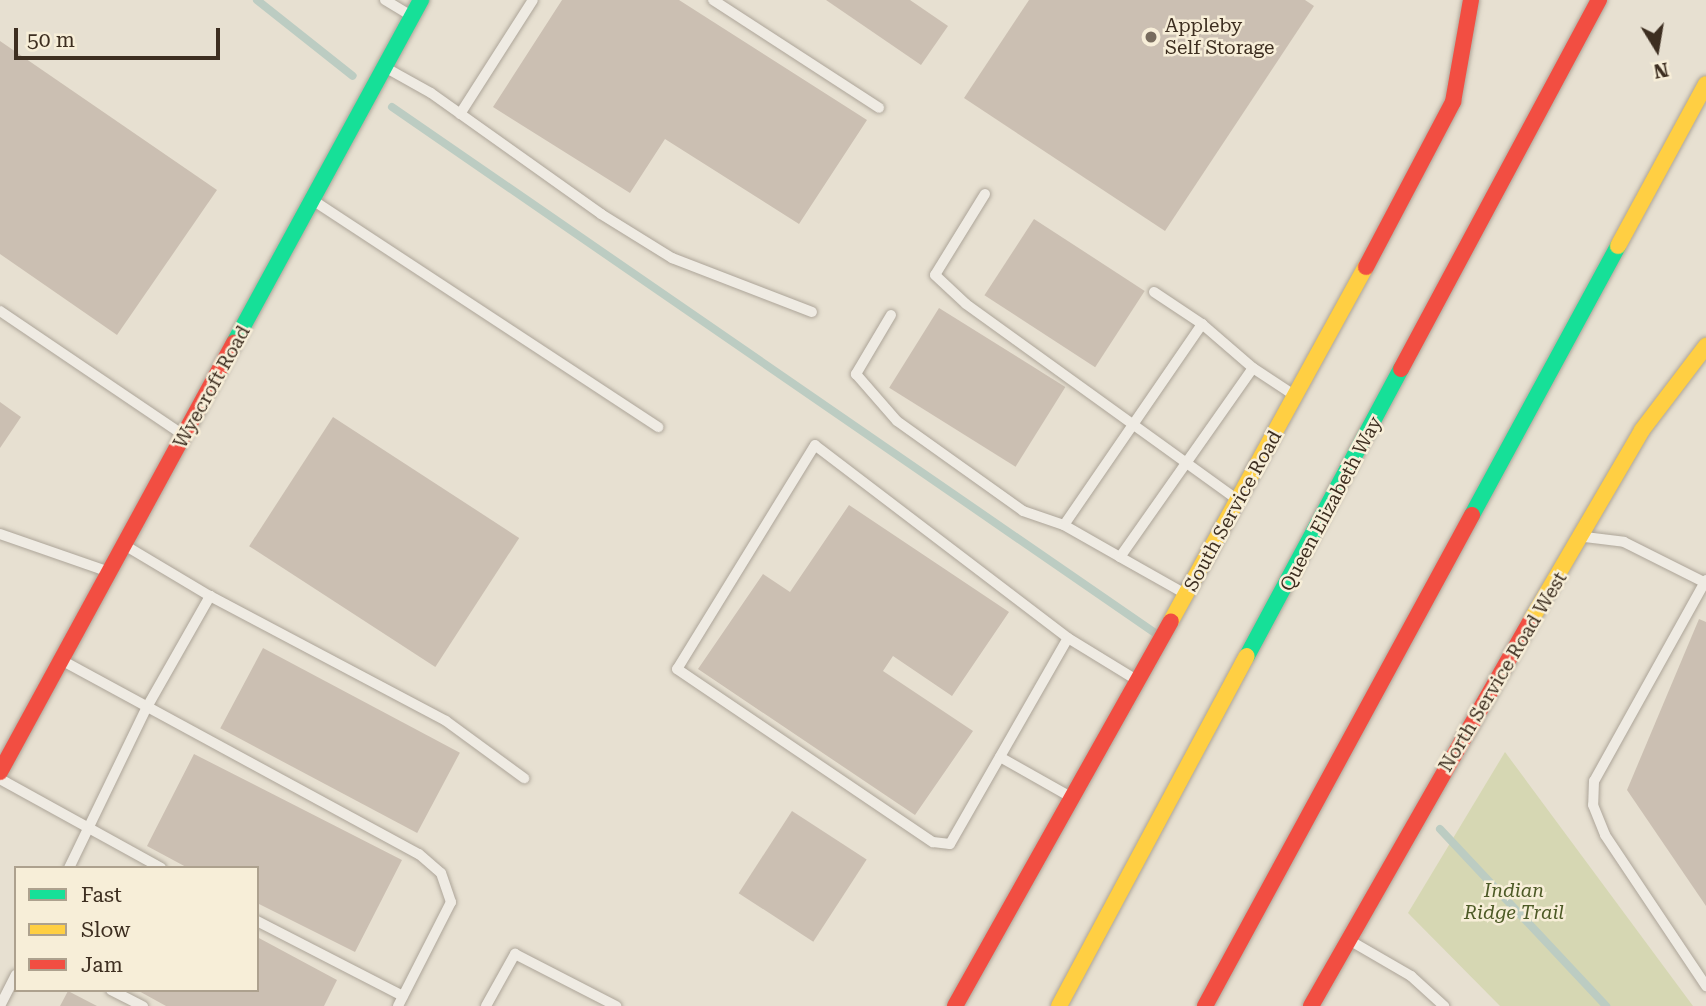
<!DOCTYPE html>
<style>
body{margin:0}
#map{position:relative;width:1706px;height:1006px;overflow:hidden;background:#e7e0d1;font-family:"Roboto Serif",serif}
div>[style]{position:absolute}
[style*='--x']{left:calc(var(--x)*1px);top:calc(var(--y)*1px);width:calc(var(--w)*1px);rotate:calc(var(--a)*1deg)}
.green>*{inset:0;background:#d6d7b3}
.stream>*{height:8px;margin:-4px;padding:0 4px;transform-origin:4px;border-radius:4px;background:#bcccc2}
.building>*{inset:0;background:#cbbfb2;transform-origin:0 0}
.roads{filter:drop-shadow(0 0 2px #ada599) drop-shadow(0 0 2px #ada599)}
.lane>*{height:10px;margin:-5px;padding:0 5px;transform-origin:5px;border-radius:5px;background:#efebe3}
.fast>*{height:16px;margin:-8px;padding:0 8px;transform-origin:8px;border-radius:8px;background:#16e098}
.slow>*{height:16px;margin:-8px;padding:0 8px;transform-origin:8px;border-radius:8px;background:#ffcf43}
.jam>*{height:16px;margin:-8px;padding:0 8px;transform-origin:8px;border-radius:8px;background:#f24e42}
.dots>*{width:19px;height:19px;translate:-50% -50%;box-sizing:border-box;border:4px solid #f7eed8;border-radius:50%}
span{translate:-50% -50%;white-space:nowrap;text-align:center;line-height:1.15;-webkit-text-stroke:5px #f7eed8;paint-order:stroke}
.poi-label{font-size:19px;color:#3d2e20}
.left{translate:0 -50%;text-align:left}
.street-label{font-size:19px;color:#3d2e20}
.park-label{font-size:19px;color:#4d5a26;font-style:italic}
.legend{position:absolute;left:14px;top:866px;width:245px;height:126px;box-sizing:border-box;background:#f7eed8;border:2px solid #ada18e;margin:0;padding:9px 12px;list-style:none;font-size:21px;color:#3d2e20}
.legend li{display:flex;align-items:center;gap:14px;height:35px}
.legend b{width:35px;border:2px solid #ada18e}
.north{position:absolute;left:1622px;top:14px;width:70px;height:70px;-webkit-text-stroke:5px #f7eed8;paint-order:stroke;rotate:169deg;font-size:19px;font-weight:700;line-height:28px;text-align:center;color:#3d2e20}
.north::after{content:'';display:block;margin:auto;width:24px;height:32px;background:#3d2e20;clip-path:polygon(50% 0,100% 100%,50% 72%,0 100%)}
.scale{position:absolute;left:14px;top:28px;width:206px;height:32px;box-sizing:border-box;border:4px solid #3d2e20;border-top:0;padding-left:9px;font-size:21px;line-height:24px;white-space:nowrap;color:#3d2e20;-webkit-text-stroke:5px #f7eed8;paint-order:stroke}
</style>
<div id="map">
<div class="green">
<div style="clip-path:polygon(1505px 752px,1693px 1006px,1500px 1006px,1408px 913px)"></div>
</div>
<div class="stream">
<div style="--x:257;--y:0;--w:122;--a:38.4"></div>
<div style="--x:392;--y:107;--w:927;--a:34.58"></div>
<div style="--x:1440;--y:829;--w:243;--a:46.8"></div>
</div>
<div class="building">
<div style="clip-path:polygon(562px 0,679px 0,867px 120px,799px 224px,665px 139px,630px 193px,493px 107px)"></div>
<div style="clip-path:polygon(826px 0,910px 0,948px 26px,921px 65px)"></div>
<div style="clip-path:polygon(1029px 0,1305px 0,1314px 6px,1165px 231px,964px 98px)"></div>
<div style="clip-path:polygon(0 41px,217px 190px,117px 335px,0 254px)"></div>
<div style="left:1034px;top:219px;width:132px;height:91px;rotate:33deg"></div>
<div style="left:939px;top:308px;width:149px;height:94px;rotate:32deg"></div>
<div style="clip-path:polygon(0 402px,21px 417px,0 448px)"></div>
<div style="left:333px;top:417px;width:222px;height:154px;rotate:33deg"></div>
<div style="clip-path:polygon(849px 505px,1009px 612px,952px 696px,893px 656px,883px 671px,973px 731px,915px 815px,698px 669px,763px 574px,790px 592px)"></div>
<div style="clip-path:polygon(1699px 619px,1706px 622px,1706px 906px,1627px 790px)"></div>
<div style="left:263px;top:648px;width:223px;height:91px;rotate:28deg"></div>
<div style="clip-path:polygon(194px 754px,402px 860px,355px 952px,257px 903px,257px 868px,188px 868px,147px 846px)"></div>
<div style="left:792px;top:811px;width:89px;height:98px;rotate:33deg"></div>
<div style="clip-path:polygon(257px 937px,337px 980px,324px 1006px,166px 1006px,137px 990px,257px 990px)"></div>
<div style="clip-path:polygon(68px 991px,97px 1006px,60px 1006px)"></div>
</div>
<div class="roads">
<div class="lane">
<div style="--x:385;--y:0;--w:29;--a:31"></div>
<div style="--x:713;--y:0;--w:198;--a:33"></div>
<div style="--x:388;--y:69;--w:49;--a:29.2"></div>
<div style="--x:431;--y:93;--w:209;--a:35.4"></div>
<div style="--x:601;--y:214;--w:84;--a:31.8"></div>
<div style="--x:672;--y:258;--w:150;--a:21.1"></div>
<div style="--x:460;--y:114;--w:135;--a:-57.4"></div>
<div style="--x:985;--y:194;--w:95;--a:121.7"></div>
<div style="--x:935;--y:275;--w:42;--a:43.1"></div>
<div style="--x:966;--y:304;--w:333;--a:35.8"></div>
<div style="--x:314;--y:201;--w:412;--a:33.3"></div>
<div style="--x:1154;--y:292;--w:58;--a:33.7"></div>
<div style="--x:1202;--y:324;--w:67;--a:40.8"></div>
<div style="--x:0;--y:311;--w:217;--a:34.1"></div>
<div style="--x:891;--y:315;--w:69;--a:120.7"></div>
<div style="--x:856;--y:374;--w:62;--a:48.9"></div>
<div style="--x:897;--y:421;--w:155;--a:35.5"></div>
<div style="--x:1023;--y:511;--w:43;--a:18.9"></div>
<div style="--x:0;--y:534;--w:112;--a:19.2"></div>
<div style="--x:1585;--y:537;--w:39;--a:7"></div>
<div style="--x:1624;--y:542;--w:92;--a:26.6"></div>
<div style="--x:126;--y:546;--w:98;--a:30.8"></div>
<div style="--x:1120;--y:557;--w:64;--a:-150.3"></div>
<div style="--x:1064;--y:525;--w:244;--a:-55.5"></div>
<div style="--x:1706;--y:580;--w:230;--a:119.1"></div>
<div style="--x:1594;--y:781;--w:24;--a:92"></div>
<div style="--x:1593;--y:805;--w:32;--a:68"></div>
<div style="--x:1605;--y:835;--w:182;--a:56.2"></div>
<div style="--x:1182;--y:592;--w:71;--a:-150.6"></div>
<div style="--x:1120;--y:557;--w:231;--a:-54.9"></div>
<div style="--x:1253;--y:368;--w:49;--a:33.4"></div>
<div style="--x:1068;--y:638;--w:318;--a:-142.7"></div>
<div style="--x:815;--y:445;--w:263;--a:121.6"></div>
<div style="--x:677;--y:669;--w:309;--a:34.1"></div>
<div style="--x:933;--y:842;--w:17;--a:7"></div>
<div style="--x:950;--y:844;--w:237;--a:-60.2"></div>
<div style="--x:1068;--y:638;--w:79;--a:31.5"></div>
<div style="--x:63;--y:661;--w:405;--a:28.5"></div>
<div style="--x:419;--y:854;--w:29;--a:41"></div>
<div style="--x:441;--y:873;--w:31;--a:71"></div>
<div style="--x:451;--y:902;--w:117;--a:117"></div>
<div style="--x:1000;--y:757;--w:79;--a:29.5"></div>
<div style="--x:0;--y:779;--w:184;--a:28.9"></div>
<div style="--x:69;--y:868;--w:179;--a:-64.2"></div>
<div style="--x:147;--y:707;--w:128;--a:-60.4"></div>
<div style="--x:210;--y:596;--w:267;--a:27.9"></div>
<div style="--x:446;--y:721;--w:97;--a:36.2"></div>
<div style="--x:257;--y:921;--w:164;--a:27.2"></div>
<div style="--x:1349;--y:940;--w:72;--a:30.1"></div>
<div style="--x:1411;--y:976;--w:45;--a:42.3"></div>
<div style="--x:111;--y:990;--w:36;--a:27"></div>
<div style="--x:0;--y:1006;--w:35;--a:-63"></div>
<div style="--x:486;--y:1006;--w:60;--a:-60.9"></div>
<div style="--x:515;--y:954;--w:114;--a:27.2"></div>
</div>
<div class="fast">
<div style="--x:234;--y:343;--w:391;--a:-61.4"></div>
<div style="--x:1472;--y:515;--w:306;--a:-61.5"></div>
<div style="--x:1247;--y:656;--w:326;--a:-61.8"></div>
</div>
<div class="slow">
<div style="--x:1618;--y:246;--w:184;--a:-61.5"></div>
<div style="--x:1171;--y:621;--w:404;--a:-61.2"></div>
<div style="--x:1530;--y:622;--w:222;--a:-59.7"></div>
<div style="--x:1642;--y:430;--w:106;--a:-52.7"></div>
<div style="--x:1059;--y:1006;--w:397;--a:-61.8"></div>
</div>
<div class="jam">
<div style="--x:1366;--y:267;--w:187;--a:-62.2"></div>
<div style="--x:1453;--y:102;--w:104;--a:-80"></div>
<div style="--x:1401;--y:369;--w:419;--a:-61.8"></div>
<div style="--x:0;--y:772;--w:489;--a:-61.4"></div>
<div style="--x:955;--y:1006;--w:441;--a:-60.7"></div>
<div style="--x:1205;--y:1006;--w:559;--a:-61.46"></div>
<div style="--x:1311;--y:1006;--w:442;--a:-60.3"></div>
</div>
</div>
<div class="dots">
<div style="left:1151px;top:37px;background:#786c5e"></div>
</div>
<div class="poi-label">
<span class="left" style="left:1165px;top:37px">Appleby<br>Self Storage</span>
</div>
<div class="street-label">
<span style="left:212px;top:387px;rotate:-61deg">Wyecroft Road</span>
<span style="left:1331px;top:504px;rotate:-62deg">Queen Elizabeth Way</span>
<span style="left:1233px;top:511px;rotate:-61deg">South Service Road</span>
<span style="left:1503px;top:672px;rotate:-59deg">North Service Road West</span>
</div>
<div class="park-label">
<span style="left:1514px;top:902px">Indian<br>Ridge Trail</span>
</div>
<ul class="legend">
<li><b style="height:9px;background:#16e098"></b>Fast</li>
<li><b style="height:9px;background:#ffcf43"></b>Slow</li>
<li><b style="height:9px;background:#f24e42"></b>Jam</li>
</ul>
<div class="north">N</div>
<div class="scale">50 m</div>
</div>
